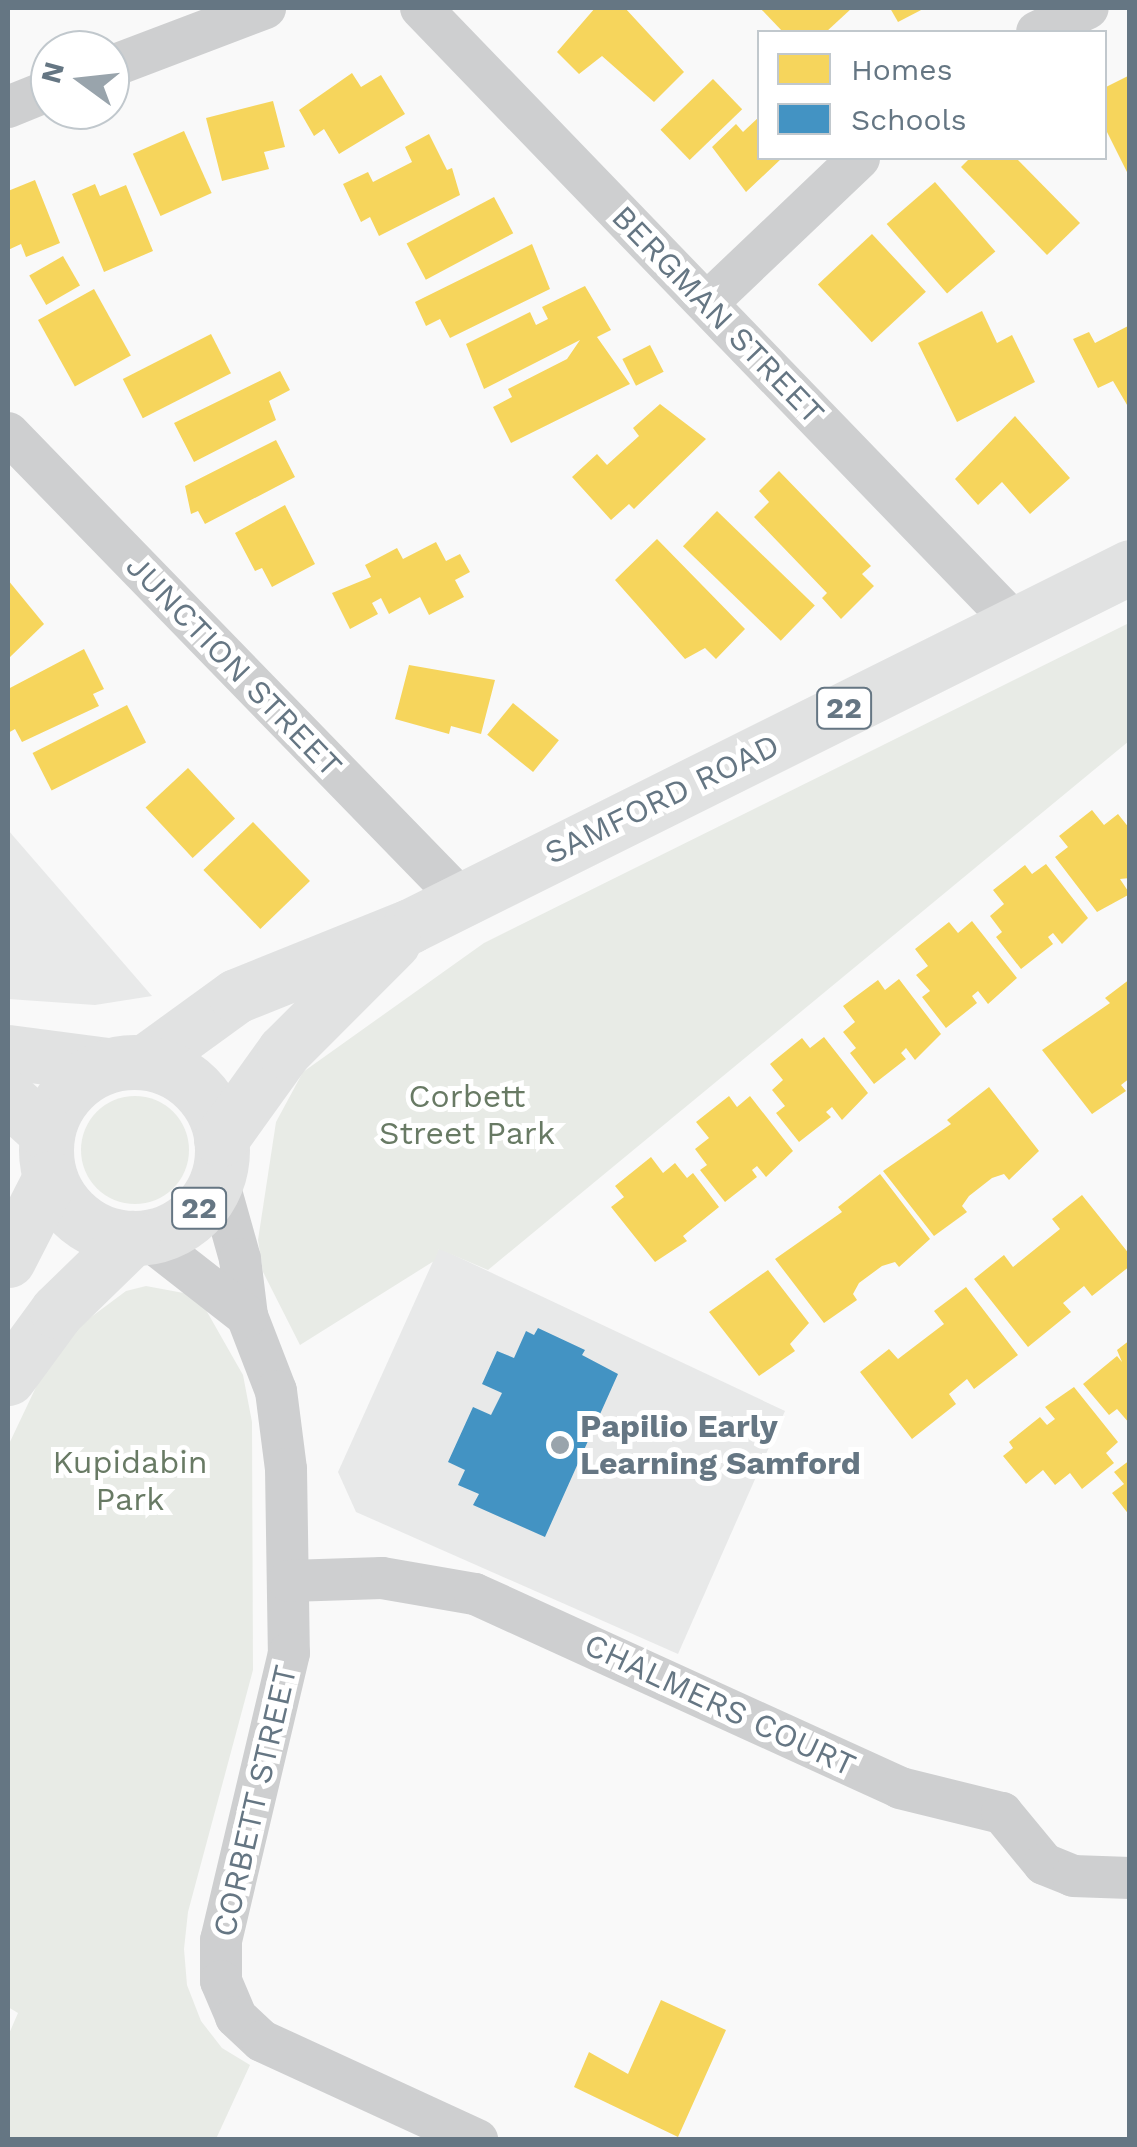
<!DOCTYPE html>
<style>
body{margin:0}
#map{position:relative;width:1137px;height:2147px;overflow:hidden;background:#f9f9f9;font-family:"Work Sans",sans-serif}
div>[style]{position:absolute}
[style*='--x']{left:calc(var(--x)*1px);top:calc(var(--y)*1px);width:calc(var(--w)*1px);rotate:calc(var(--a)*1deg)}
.built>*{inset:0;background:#e8e9e9}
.green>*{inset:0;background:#e8ebe6}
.round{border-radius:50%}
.homes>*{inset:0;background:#f6d55c;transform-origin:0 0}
.schools>*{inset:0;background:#4393c3}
.minor>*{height:42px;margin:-21px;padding:0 21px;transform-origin:21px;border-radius:21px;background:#cecfd0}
.major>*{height:55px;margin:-27.5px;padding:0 27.5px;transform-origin:27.5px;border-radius:27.5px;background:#e1e2e2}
.major>.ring{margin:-27.5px;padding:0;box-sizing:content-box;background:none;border:55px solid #e1e2e2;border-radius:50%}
.dots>*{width:28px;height:28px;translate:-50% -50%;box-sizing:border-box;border:5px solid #fff;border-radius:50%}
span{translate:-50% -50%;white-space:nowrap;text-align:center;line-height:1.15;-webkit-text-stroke:10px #fff;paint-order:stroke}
.shield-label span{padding:2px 8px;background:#fff;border:2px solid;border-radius:8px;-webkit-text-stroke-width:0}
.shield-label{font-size:30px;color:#657683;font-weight:700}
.street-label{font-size:32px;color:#657683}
.park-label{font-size:32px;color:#687a64}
.poi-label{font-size:32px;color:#657683;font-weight:700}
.left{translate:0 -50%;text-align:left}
.frame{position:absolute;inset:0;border:10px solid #657683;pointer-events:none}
.legend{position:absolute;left:757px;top:30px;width:350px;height:130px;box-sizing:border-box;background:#fff;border:2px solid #c1c8cd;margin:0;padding:12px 18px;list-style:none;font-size:30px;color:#657683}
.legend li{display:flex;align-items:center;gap:20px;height:50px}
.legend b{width:50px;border:2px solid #c1c8cd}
.north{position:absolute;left:30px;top:30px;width:100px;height:100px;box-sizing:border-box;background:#fff;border:2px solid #c1c8cd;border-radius:50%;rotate:285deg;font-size:28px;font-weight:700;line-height:40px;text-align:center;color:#657683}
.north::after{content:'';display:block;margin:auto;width:35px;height:45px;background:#99a4ac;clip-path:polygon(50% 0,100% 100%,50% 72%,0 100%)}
</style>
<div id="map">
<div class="built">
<div style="clip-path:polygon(8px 830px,152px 996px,95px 1005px,8px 999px)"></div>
<div style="clip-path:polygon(439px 1248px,785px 1411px,678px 1654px,356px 1512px,338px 1472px)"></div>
</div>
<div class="green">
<div style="clip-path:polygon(1129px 623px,1129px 741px,488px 1270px,439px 1249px,434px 1261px,300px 1345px,263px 1272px,258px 1240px,276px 1122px,303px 1072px,484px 943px)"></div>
<div class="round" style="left:81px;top:1096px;width:108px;height:108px"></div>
<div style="clip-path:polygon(146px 1286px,189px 1294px,206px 1310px,243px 1375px,252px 1422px,253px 1670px,188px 1912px,184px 1949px,187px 1985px,201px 2021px,222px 2048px,250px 2065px,216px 2139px,8px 2139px,8px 2036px,18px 2013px,8px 2007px,8px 1446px,46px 1366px,75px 1329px,126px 1291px)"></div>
</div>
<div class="homes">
<div style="clip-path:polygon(595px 8px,625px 8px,684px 72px,654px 102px,602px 56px,579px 74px,557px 52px)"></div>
<div style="clip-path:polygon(760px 8px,852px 8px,826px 32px,783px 32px)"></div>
<div style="clip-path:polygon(890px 8px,925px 8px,898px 22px)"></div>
<div style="clip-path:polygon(352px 73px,361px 87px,381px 75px,405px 114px,339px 154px,324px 129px,314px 136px,299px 110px)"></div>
<div style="clip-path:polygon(1130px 75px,1130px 178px,1104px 126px,1104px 88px)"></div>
<div style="left:713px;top:79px;width:42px;height:73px;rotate:46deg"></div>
<div style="clip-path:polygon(273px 101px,285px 147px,264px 152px,269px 169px,222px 181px,206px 118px)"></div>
<div style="clip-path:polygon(760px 116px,760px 158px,782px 158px,746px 192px,712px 147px,736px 124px,743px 132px)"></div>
<div style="left:184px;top:131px;width:68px;height:56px;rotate:66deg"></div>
<div style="clip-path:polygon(429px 134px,447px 170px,452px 168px,460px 195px,379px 236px,370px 217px,361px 222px,343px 184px,368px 172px,373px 182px,412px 162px,405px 147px)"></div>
<div style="clip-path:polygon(970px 158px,1016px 158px,1080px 223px,1047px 255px,961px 167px)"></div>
<div style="clip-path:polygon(35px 180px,60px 243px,26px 257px,21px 244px,8px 250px,8px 191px)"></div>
<div style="left:935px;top:182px;width:92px;height:64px;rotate:49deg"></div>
<div style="clip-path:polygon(95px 184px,100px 196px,126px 185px,153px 251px,104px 272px,72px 194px)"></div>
<div style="left:494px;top:197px;width:41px;height:99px;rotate:62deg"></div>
<div style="left:872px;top:234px;width:79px;height:74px;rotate:47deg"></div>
<div style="clip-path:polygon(532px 244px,550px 289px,450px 338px,440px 319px,426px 326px,415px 302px)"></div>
<div style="left:63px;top:256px;width:34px;height:39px;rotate:60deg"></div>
<div style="clip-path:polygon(585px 286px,611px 330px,597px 337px,630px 384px,511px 443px,493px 407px,512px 397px,508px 389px,567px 359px,580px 340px,484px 389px,466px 344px,530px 312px,536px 325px,548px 319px,542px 307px)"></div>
<div style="left:94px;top:289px;width:76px;height:64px;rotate:61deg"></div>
<div style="clip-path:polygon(982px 311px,997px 343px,1012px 335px,1035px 382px,957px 422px,918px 343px)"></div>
<div style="clip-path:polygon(1130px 325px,1130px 410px,1113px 381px,1098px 388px,1073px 339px,1089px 332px,1095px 343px)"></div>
<div style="left:211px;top:334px;width:44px;height:99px;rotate:63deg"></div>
<div style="left:650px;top:345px;width:30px;height:31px;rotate:63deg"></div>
<div style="clip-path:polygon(280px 371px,290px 390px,269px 401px,276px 420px,194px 462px,174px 423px)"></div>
<div style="clip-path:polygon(660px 404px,706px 439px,634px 509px,629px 504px,611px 520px,572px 477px,597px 454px,607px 465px,639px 436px,633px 428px)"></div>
<div style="clip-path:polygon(1015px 416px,1070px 478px,1030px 514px,1002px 482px,978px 505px,955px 479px)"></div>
<div style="clip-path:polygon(276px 440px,295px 477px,205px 524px,198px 511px,191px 514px,185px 486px)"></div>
<div style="clip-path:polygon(779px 471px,871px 566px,862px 574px,874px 586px,841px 619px,822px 598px,827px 593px,754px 517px,769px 502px,759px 491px)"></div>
<div style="clip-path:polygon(285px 505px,315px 564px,272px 587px,262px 568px,255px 571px,235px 533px)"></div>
<div style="left:717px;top:511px;width:136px;height:49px;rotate:44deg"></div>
<div style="clip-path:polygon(657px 539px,745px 629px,716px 659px,705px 648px,685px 659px,615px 580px)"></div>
<div style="clip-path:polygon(436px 542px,446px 561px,460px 554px,470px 572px,455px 580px,464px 597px,429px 615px,420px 597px,389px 614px,381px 598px,372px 603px,378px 614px,350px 629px,332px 593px,371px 577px,365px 565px,397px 548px,403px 559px)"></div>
<div style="clip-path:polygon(8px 580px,44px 624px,8px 659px)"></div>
<div style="clip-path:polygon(84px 649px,104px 689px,93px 694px,99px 706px,22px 742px,15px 729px,8px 733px,8px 689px)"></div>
<div style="clip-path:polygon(409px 665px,495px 680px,481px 734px,451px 726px,449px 734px,395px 719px)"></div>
<div style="left:513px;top:703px;width:59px;height:41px;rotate:39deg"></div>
<div style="left:127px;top:705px;width:42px;height:106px;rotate:63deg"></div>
<div style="left:188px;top:768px;width:69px;height:58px;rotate:47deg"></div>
<div style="clip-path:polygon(1092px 810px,1104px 825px,1118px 814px,1130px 829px,1130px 878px,1120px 879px,1130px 894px,1097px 912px,1055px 857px,1068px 847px,1059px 836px)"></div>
<div style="left:253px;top:822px;width:82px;height:69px;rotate:46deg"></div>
<div style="clip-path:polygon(1046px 864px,1088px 918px,1062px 944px,1053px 933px,1048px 937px,1053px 944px,1021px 969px,996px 937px,1002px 932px,990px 916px,1004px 904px,993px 890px,1025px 865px,1032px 874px)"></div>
<div style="clip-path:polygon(972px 921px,1017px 978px,988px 1004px,978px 991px,972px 996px,977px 1003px,946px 1028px,922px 997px,930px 991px,916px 975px,928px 966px,915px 949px,949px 922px,958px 933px)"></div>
<div style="clip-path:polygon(899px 979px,941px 1034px,915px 1060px,906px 1048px,901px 1053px,906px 1059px,874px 1084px,850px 1053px,856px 1048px,843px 1032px,855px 1022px,843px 1006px,878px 980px,885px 990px)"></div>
<div style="clip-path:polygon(1130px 979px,1130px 1078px,1121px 1085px,1126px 1091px,1092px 1114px,1042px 1050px,1110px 1003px,1105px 998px)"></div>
<div style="clip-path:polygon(824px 1037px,868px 1093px,842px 1120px,832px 1107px,826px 1112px,831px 1117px,799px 1142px,776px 1113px,785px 1106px,772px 1090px,783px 1080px,770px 1064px,802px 1038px,810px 1048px)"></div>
<div style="clip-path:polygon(989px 1087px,1039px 1151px,1009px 1180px,1004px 1174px,992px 1178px,969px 1196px,962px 1206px,967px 1212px,934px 1236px,883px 1171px,951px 1124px,947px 1120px)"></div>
<div style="clip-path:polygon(729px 1096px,737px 1107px,750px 1096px,793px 1151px,766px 1177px,757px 1166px,752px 1170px,757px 1177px,725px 1202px,700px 1170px,707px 1165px,695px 1149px,709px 1138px,696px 1122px)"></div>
<div style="clip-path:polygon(651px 1157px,663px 1173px,675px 1163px,687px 1178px,693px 1173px,719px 1207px,683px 1236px,687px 1241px,655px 1262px,611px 1207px,624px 1197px,615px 1186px)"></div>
<div style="clip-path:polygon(880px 1174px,930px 1239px,899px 1267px,895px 1262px,882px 1266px,859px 1283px,853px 1294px,857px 1300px,824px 1323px,775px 1259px,842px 1212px,838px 1207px)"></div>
<div style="clip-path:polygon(1082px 1195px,1130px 1255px,1130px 1266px,1092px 1296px,1084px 1286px,1063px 1303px,1071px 1312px,1028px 1347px,974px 1279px,1004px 1255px,1013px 1267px,1034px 1250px,1060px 1229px,1052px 1219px)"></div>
<div style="clip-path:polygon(768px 1270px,809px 1323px,790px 1344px,795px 1351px,759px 1376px,709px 1312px)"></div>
<div style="clip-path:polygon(966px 1287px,1018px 1355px,974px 1389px,967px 1379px,949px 1394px,956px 1404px,912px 1439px,860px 1372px,889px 1349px,898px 1359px,944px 1324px,934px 1311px)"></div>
<div style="clip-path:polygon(1130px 1340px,1130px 1424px,1117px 1409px,1109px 1415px,1083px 1384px,1117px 1356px,1122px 1362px,1117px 1350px)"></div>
<div style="clip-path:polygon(1074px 1387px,1118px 1442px,1106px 1453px,1114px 1463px,1082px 1489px,1070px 1473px,1055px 1485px,1043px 1470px,1026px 1484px,1003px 1456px,1013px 1448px,1009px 1442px,1040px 1417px,1047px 1425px,1055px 1419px,1045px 1407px)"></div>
<div style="clip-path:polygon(1130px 1460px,1130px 1516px,1112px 1493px,1124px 1484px,1114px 1472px)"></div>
<div style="clip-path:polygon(661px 2000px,726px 2030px,678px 2137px,574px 2087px,589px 2052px,628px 2074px)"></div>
</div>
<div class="schools">
<div style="clip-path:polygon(538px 1328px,585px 1350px,582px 1355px,618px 1374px,545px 1537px,473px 1505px,479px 1494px,458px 1485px,465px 1470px,448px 1462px,473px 1407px,491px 1415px,502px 1393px,482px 1384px,497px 1351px,514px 1358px,526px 1331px,534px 1335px)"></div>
</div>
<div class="minor">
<div style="--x:421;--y:8;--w:855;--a:46"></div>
<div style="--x:1037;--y:32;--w:56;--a:-25.2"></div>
<div style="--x:110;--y:67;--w:166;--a:-20.8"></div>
<div style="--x:8;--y:107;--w:45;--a:-22"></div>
<div style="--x:707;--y:303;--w:210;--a:-43.6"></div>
<div style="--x:8;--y:433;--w:648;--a:45.81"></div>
<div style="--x:217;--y:1177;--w:85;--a:74.3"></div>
<div style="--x:240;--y:1259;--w:57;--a:83"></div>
<div style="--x:247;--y:1316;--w:80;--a:68.9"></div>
<div style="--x:276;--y:1391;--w:79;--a:82.7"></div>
<div style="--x:286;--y:1469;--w:184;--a:89.1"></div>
<div style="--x:289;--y:1653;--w:295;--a:103.3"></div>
<div style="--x:221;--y:1940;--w:41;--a:90"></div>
<div style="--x:221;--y:1981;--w:39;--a:67"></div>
<div style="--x:236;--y:2017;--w:35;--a:43"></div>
<div style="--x:262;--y:2041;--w:237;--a:24.7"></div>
<div style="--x:147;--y:1238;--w:127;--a:38"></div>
<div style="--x:289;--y:1581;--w:93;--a:-1.8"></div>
<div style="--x:382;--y:1578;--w:94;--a:9.8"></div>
<div style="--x:475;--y:1594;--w:467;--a:24.5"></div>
<div style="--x:900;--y:1788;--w:105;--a:13.8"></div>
<div style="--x:1002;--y:1813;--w:66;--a:50.5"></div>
<div style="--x:1044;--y:1864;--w:31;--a:22"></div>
<div style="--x:1073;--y:1876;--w:57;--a:2"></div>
</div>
<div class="major">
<div style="--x:8;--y:1052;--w:100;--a:7.5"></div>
<div style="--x:145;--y:1062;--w:112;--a:-36"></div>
<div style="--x:236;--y:996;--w:188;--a:-21.9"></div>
<div style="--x:410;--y:926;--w:805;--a:-26.5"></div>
<div class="ring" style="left:46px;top:1062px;width:121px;height:121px"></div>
<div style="--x:8;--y:1098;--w:52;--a:41.9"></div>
<div style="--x:221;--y:1139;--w:108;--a:-54.4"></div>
<div style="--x:284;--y:1051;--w:154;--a:-45"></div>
<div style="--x:8;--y:1260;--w:92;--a:-62.9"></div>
<div style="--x:8;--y:1378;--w:83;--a:-53.8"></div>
<div style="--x:57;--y:1311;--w:105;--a:-44.2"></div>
</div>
<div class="dots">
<div style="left:560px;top:1445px;background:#99a4ac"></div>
</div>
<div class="shield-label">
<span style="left:844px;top:708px">22</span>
<span style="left:199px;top:1208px">22</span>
</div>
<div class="street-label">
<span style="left:718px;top:315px;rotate:46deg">BERGMAN STREET</span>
<span style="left:234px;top:666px;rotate:46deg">JUNCTION STREET</span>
<span style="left:662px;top:799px;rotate:-26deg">SAMFORD ROAD</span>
<span style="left:720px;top:1705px;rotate:25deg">CHALMERS COURT</span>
<span style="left:255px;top:1801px;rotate:-77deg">CORBETT STREET</span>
</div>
<div class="park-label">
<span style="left:467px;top:1115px">Corbett<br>Street Park</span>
<span style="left:130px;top:1481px">Kupidabin<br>Park</span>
</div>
<div class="poi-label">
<span class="left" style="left:580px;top:1445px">Papilio Early<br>Learning Samford</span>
</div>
<div class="frame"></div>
<ul class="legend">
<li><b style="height:28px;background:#f6d55c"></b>Homes</li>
<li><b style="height:28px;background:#4393c3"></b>Schools</li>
</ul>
<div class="north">N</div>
</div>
